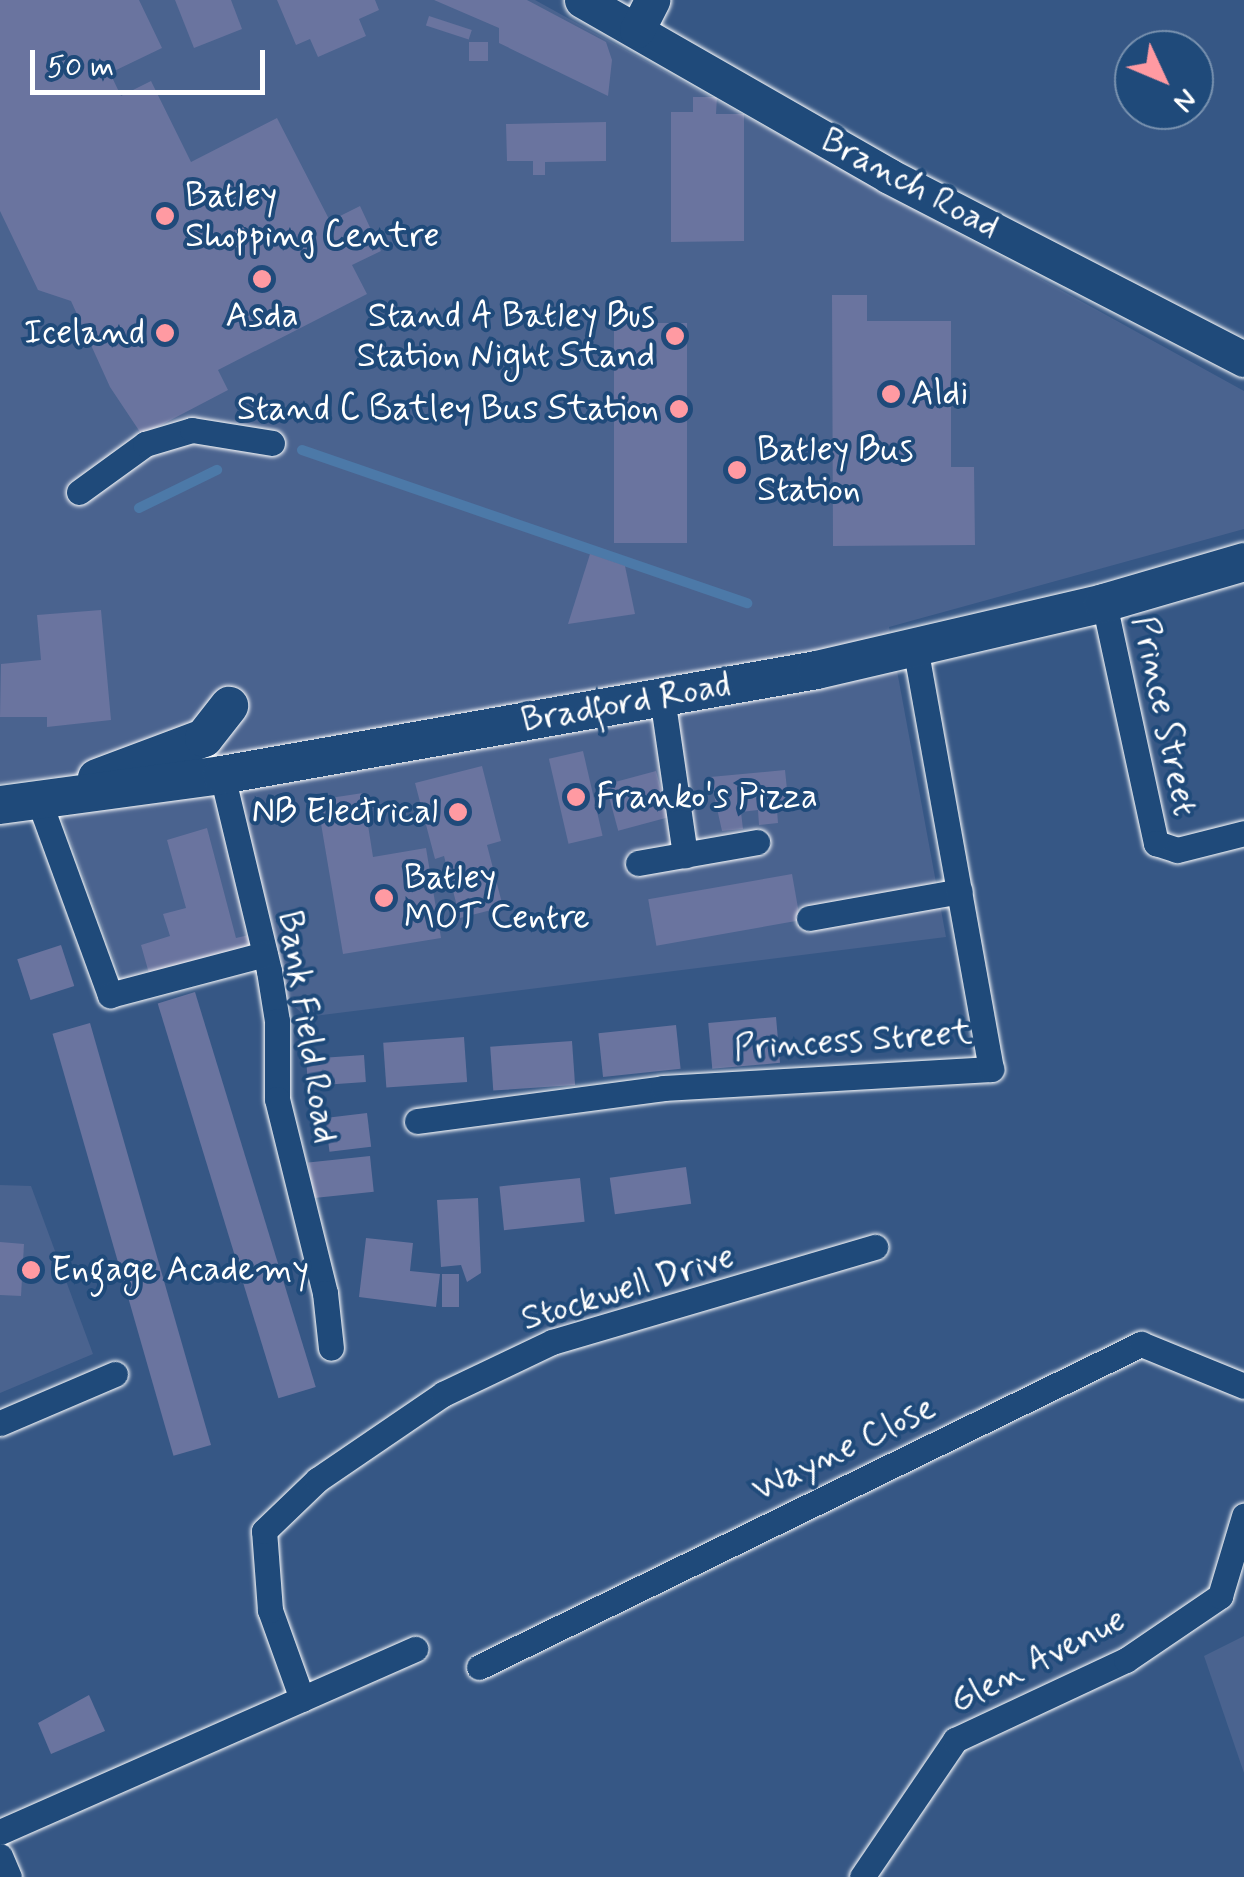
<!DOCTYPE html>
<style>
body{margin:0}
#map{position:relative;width:1244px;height:1877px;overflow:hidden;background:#365785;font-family:Mynerve,sans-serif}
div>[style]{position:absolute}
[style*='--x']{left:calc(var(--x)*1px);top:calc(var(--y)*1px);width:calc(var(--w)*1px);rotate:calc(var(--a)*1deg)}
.built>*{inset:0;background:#4a638f}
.stream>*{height:10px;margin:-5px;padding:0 5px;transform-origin:5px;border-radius:5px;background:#4c79a8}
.building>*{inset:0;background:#6a749f;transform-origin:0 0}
.roads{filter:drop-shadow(0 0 2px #fff) drop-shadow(0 0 2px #fff)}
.street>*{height:25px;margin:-12.5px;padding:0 12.5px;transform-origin:12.5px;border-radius:12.5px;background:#1f4a7a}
.secondary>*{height:35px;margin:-17.5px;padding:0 17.5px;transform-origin:17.5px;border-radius:17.5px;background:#1f4a7a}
.primary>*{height:38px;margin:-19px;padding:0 19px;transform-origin:19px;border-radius:19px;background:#1f4a7a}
.dots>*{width:28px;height:28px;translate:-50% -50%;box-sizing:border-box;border:5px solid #1f4a7a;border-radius:50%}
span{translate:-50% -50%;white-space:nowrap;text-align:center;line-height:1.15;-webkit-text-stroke:8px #1f4a7a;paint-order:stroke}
.street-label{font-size:35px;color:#fff}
.poi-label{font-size:35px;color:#fff}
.left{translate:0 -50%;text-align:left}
.right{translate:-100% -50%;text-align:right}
.north{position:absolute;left:1114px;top:30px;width:100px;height:100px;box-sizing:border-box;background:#1f4a7a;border:2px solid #7992af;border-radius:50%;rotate:134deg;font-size:28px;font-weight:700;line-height:40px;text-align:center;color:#fff}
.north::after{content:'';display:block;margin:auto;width:35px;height:45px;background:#ff9aa2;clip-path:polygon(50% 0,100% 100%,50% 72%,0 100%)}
.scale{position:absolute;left:30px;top:50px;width:235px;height:45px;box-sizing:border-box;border:5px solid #fff;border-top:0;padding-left:12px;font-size:30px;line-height:35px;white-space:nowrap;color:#fff;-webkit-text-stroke:8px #1f4a7a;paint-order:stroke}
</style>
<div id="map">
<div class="built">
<div style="clip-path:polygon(0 0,535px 0,1244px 391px,1244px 529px,889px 627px,946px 937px,306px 1017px,248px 964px,128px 996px,61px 815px,55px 777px,0 783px)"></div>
<div style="clip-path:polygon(0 1185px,31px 1186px,93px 1354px,0 1393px)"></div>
<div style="clip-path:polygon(1244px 1636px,1244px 1773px,1204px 1656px)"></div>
</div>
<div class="stream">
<div style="--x:302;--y:450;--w:471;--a:19"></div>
<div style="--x:139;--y:508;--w:87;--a:-26"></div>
</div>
<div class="building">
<div style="clip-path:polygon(0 0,139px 0,162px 48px,110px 73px,121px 96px,151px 81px,191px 162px,277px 118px,330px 221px,360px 206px,381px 251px,352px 265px,367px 294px,218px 370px,228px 390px,142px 435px,110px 387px,71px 301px,38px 290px,0 211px)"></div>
<div style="clip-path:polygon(175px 0,231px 0,242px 29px,194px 48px)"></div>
<div style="clip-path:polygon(277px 0,375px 0,379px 10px,359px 19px,366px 36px,318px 57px,310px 39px,296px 45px)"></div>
<div style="clip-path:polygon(434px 0,527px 0,606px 42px,612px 60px,608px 96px,499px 43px,499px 28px)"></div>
<div style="left:429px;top:16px;width:45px;height:10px;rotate:18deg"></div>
<div style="left:469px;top:42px;width:19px;height:19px"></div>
<div style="clip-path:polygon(693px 97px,717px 97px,716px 114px,744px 114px,744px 241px,671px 242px,671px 112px,693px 112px)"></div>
<div style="clip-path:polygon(606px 122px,606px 161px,545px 162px,545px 175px,533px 175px,533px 161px,507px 161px,506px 124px)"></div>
<div style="clip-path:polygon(832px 295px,867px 295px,867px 321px,951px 321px,951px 467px,974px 467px,975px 545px,833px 546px)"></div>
<div style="left:687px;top:323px;width:220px;height:73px;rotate:90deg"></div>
<div style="clip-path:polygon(590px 554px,625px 566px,635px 614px,568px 624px)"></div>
<div style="clip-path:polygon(101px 610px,111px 720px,47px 727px,47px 717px,0 717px,1px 664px,41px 660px,37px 615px)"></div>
<div style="left:583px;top:751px;width:87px;height:35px;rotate:77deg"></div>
<div style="clip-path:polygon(482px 766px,501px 841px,487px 845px,503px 907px,460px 918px,444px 856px,435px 859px,415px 783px)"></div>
<div style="clip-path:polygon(785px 770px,789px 809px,777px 810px,778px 823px,759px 825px,758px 810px,741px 812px,743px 829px,722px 831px,710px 777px)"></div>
<div style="left:656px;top:771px;width:48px;height:52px;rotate:75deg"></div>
<div style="clip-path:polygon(363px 793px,373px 857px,426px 848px,441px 938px,343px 954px,317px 800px)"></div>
<div style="clip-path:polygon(207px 828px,236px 938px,249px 935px,252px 949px,150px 977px,141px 945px,170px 936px,163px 914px,186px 908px,167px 840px)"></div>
<div style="left:792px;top:874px;width:47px;height:146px;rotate:80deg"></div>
<div style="left:61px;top:945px;width:43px;height:46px;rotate:72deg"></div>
<div style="left:195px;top:992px;width:413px;height:39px;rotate:73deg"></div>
<div style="left:776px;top:1017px;width:46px;height:68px;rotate:85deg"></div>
<div style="left:90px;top:1023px;width:439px;height:39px;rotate:74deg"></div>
<div style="left:676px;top:1025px;width:44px;height:78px;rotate:84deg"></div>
<div style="left:464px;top:1037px;width:45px;height:81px;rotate:86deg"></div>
<div style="left:572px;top:1041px;width:44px;height:82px;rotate:86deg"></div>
<div style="left:364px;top:1055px;width:27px;height:58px;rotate:86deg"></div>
<div style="left:367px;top:1113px;width:34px;height:42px;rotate:83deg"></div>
<div style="left:370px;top:1156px;width:36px;height:62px;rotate:84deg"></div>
<div style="left:686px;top:1167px;width:37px;height:77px;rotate:82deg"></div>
<div style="left:580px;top:1178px;width:44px;height:81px;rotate:84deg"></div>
<div style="clip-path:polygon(478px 1198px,481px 1273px,467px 1282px,461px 1265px,441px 1267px,437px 1200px)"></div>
<div style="clip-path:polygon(366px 1238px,413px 1243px,410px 1271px,440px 1274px,436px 1307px,359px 1297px)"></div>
<div style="clip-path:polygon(0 1242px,24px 1244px,21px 1296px,0 1295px)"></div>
<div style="left:442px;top:1274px;width:17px;height:33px"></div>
<div style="clip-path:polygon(89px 1695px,105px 1731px,51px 1754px,38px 1723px)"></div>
</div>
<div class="roads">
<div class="street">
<div style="--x:79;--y:492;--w:82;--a:-36"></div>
<div style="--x:145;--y:444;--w:49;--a:-16.6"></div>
<div style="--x:192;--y:430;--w:81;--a:9.2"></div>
<div style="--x:1104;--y:603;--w:246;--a:77.8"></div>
<div style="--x:1156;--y:843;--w:22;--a:18"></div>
<div style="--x:1177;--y:850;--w:69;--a:-14.2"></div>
<div style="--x:662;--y:697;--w:160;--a:81.7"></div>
<div style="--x:222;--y:775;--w:202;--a:76.5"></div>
<div style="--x:269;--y:971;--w:51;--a:80.9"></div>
<div style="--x:277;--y:1021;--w:78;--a:90"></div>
<div style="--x:277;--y:1099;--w:200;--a:76.1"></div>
<div style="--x:325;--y:1293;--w:55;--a:83.8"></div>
<div style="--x:39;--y:801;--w:207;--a:69.9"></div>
<div style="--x:110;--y:995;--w:160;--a:-14.8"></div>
<div style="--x:638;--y:863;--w:121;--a:-10"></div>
<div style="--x:809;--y:918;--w:153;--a:-10.1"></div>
<div style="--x:417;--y:1121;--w:248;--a:-7.6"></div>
<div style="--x:663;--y:1088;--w:329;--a:-3.3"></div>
<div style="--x:991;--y:1069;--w:428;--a:-100.2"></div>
<div style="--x:0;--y:1423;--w:125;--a:-23.1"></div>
<div style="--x:479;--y:1667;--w:737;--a:-26.01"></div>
<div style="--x:1141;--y:1344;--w:111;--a:22.2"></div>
<div style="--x:302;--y:1699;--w:95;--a:-109.8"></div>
<div style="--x:270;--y:1610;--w:79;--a:-94.3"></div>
<div style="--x:264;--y:1531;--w:74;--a:-43.9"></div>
<div style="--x:317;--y:1480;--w:153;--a:-34.3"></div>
<div style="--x:443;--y:1394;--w:121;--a:-25.5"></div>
<div style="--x:552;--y:1342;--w:337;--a:-16.4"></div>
<div style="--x:0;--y:1832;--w:454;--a:-23.8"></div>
<div style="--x:0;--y:1856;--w:23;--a:67"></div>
<div style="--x:862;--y:1877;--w:166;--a:-55.8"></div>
<div style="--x:955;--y:1740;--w:189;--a:-25.1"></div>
<div style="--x:1126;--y:1660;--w:114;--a:-34.2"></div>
<div style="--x:1220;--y:1596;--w:84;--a:-73.3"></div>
</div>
<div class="secondary">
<div style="--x:582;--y:0;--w:354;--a:29.8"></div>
<div style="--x:889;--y:176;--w:399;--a:27.3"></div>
<div style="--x:637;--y:30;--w:34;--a:-63"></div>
</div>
<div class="primary">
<div style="--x:97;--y:778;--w:114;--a:-20.5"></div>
<div style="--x:204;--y:738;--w:41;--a:-52"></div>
<div style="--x:0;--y:805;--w:224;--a:-7.7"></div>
<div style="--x:222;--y:775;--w:604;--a:-10.01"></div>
<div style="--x:817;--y:670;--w:295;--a:-13.1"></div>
<div style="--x:1104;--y:603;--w:146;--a:-16.3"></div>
</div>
</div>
<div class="dots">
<div style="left:165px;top:216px;background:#ff9aa2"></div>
<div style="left:262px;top:279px;background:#ff9aa2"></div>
<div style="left:165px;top:333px;background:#ff9aa2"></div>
<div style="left:675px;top:336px;background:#ff9aa2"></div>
<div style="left:891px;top:394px;background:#ff9aa2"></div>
<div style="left:679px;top:409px;background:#ff9aa2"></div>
<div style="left:737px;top:470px;background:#ff9aa2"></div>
<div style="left:576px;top:797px;background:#ff9aa2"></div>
<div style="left:458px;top:812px;background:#ff9aa2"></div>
<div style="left:384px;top:898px;background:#ff9aa2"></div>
<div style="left:31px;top:1270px;background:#ff9aa2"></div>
</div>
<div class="street-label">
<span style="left:910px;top:184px;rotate:28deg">Branch Road</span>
<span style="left:626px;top:703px;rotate:-10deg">Bradford Road</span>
<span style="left:1164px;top:716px;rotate:78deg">Prince Street</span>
<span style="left:307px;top:1027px;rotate:81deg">Bank Field Road</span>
<span style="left:853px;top:1041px;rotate:-4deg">Princess Street</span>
<span style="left:628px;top:1288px;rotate:-17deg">Stockwell Drive</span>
<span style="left:844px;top:1449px;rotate:-26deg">Wayne Close</span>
<span style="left:1038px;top:1661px;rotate:-27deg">Glen Avenue</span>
</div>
<div class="poi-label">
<span class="left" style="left:185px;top:216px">Batley<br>Shopping Centre</span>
<span style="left:262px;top:316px">Asda</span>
<span class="right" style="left:655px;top:336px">Stand A Batley Bus<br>Station Night Stand</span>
<span class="right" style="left:145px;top:333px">Iceland</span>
<span class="left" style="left:911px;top:394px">Aldi</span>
<span class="right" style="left:659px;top:409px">Stand C Batley Bus Station</span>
<span class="left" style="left:757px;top:470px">Batley Bus<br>Station</span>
<span class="left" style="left:596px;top:797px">Franko's Pizza</span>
<span class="right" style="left:438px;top:812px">NB Electrical</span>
<span class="left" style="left:404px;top:898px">Batley<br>MOT Centre</span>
<span class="left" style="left:51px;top:1270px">Engage Academy</span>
</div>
<div class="north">N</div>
<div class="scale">50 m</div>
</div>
